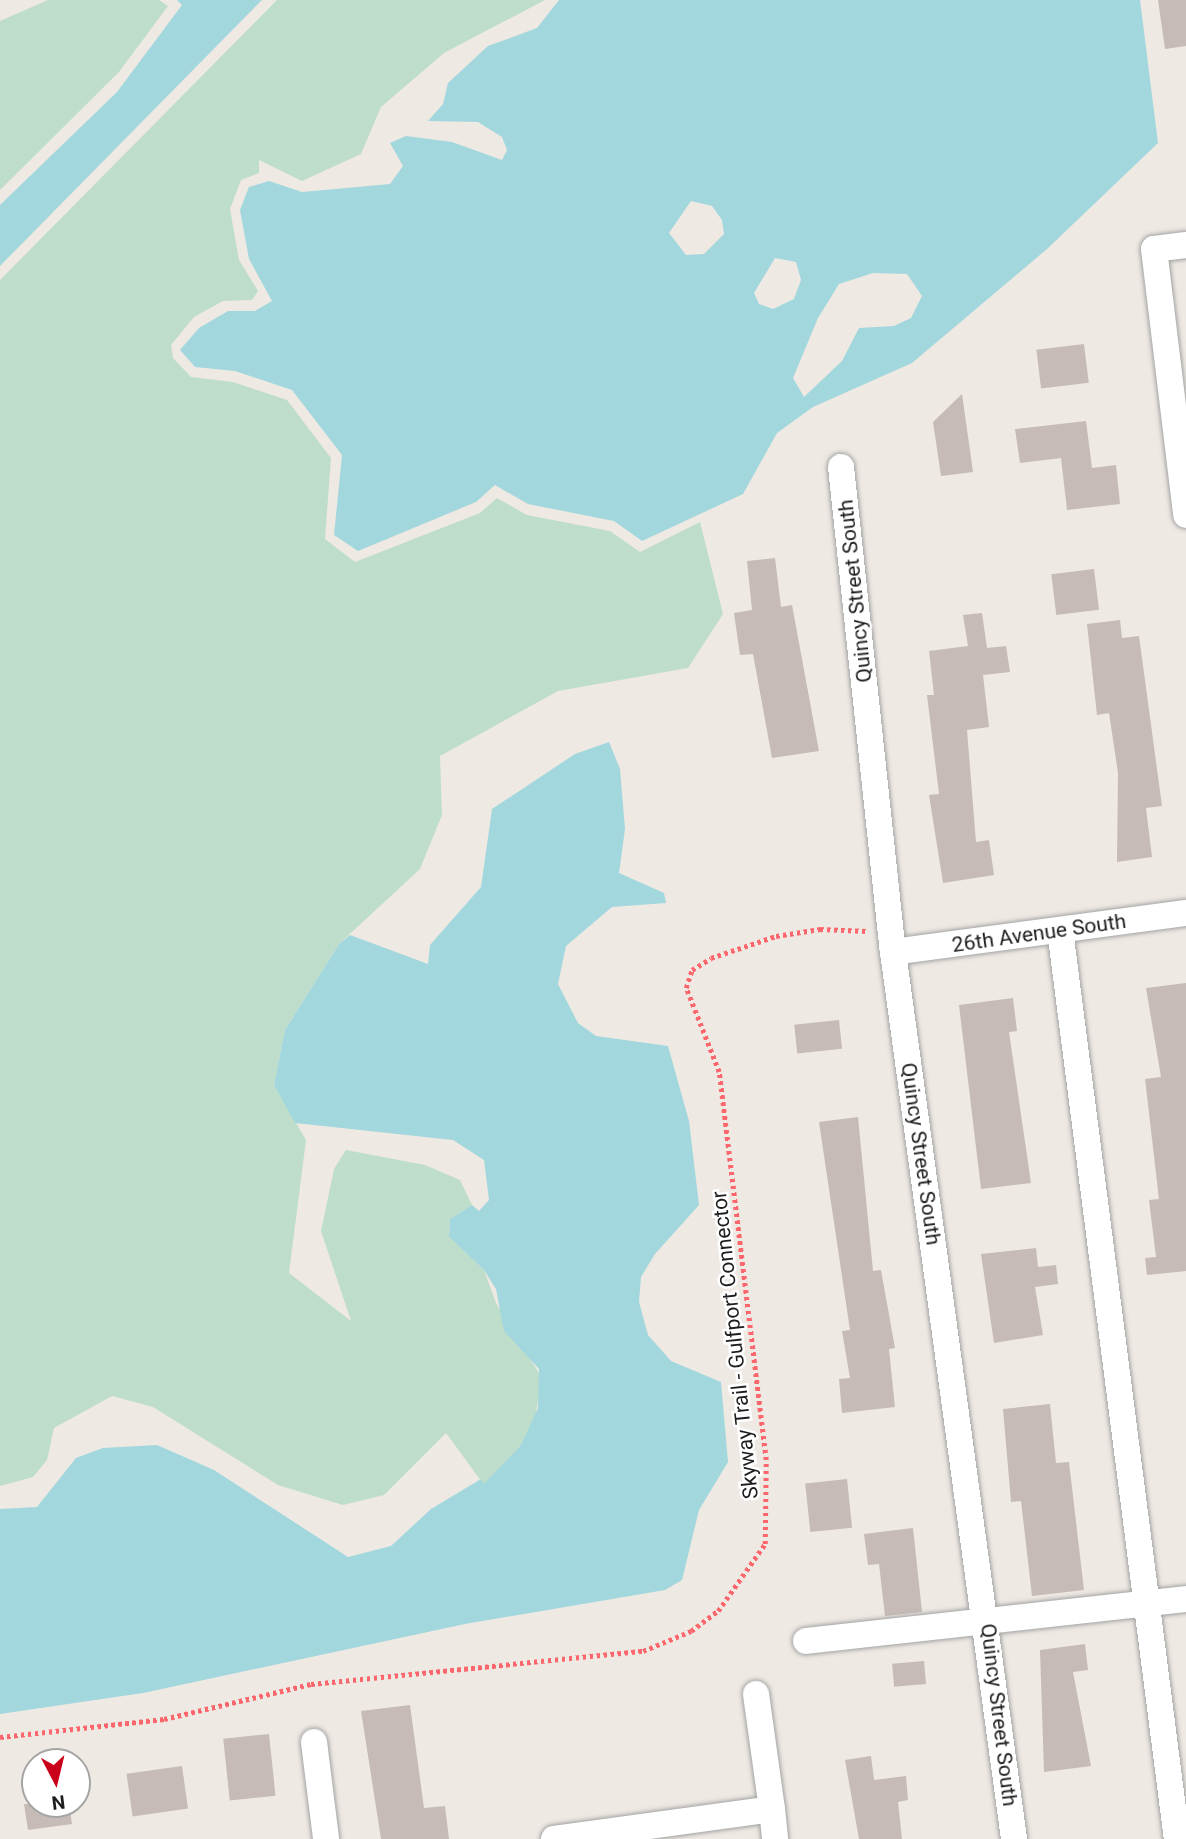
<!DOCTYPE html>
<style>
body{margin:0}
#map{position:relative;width:1186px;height:1839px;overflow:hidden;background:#eee9e3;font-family:Roboto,sans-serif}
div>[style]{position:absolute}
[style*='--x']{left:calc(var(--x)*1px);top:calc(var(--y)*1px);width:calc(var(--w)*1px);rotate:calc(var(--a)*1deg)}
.wetland>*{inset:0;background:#bfddcb}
.water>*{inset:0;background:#a2d7dd}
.building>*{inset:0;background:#c6bbb6;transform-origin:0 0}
.path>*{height:4.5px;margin-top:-2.25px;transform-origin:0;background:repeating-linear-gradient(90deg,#fb676c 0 3.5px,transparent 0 7px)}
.roads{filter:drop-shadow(0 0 2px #a4a4a4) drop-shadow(0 0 2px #a4a4a4)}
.minor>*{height:26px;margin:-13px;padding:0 13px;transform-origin:13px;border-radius:13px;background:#fff}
span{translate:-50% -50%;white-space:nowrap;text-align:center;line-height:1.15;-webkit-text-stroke:5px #fff;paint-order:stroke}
.street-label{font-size:21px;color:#1d1d1d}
.north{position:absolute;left:21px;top:1748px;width:70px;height:70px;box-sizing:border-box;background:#fff;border:2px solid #a5a5a5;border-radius:50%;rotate:173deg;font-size:19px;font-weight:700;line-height:28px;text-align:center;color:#1d1d1d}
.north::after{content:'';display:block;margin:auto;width:24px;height:32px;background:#ca001b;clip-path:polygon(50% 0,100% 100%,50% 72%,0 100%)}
</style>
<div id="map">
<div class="wetland">
<div style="clip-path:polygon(48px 0,159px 0,168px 6px,119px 72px,0 190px,0 21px)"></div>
<div style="clip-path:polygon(277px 0,545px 0,444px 53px,381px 107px,361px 154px,302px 181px,259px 160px,259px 173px,241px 180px,230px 209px,239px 260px,258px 291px,252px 300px,223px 301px,194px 317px,171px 345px,173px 358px,191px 377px,233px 382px,287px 400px,331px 458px,325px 539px,355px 562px,480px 513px,497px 498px,527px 515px,610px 531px,640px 552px,700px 522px,723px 614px,688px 668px,558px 691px,440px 756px,442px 815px,420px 869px,339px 944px,285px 1030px,274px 1085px,306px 1140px,289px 1273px,351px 1321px,321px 1231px,334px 1169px,346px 1150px,425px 1165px,460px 1180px,472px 1205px,450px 1219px,449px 1237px,484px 1270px,496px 1303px,542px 1378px,534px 1424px,521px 1445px,484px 1485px,446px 1433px,384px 1495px,343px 1505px,278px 1485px,153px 1407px,112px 1396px,54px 1428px,47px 1460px,33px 1477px,0 1486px,0 280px)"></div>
</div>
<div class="water">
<div style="clip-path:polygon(177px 0,262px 0,0 266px,0 205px,117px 92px,182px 5px)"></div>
<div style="clip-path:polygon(evenodd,559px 0,1140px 0,1158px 143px,1047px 249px,912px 363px,813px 407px,777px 433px,743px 494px,642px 541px,614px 521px,528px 504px,495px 485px,476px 502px,358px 551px,334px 535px,342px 455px,292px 390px,235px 371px,195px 367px,180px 350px,199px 328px,228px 311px,255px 311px,272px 301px,249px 259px,240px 210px,249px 187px,269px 181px,302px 192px,390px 184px,403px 166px,390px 143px,406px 136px,452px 142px,502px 160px,507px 150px,502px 137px,478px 122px,428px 121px,443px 104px,448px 83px,488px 46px,537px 28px,559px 0,691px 201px,712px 206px,722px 220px,724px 234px,704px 254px,686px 255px,669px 233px,691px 201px,559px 0,775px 258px,796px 262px,801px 280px,794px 299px,773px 309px,759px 304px,754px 293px,775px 258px,559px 0,873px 273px,907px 274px,922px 296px,911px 318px,894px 326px,859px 328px,842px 361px,804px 397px,793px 378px,818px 318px,839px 284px,873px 273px)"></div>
<div style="clip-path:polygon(609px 742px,620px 769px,625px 829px,619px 873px,664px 893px,666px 903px,612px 907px,566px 946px,558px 984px,578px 1023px,596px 1036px,668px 1046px,689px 1121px,699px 1205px,655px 1254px,641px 1277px,639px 1302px,648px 1335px,671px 1361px,721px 1382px,728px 1462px,699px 1510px,682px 1580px,665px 1590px,465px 1624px,143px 1693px,0 1714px,0 1509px,37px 1507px,76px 1458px,103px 1448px,157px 1445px,214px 1470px,348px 1557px,391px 1546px,431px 1509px,481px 1479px,484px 1484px,521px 1445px,538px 1408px,539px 1369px,504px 1331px,496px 1289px,484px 1270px,449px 1237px,450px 1219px,472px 1205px,479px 1211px,489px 1200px,484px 1160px,453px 1140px,295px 1123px,274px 1085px,285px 1030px,339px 944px,350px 935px,428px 964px,430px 945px,481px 887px,492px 809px,575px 754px)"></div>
</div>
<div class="building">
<div style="clip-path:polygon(1158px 0,1186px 0,1186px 46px,1165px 49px)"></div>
<div style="left:1084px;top:344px;width:39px;height:48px;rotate:83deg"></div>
<div style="clip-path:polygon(962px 394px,973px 472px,941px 476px,933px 422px)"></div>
<div style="clip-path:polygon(1086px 421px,1092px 468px,1116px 465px,1120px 504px,1067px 510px,1061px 458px,1020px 463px,1015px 429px)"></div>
<div style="clip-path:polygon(775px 558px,781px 607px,792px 605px,819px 751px,772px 758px,753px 654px,740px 655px,734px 613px,752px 610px,747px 561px)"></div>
<div style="left:1094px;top:569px;width:41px;height:43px;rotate:83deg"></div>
<div style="clip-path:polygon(982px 613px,987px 648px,1006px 646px,1010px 672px,983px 675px,989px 727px,967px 730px,976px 842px,989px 840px,994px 875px,943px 883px,929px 795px,939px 794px,927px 695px,934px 695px,929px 651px,968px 646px,963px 615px)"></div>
<div style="clip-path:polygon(1120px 620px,1122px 638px,1139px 636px,1162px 806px,1146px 808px,1152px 857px,1117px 862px,1118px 773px,1109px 713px,1097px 715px,1087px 624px)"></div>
<div style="clip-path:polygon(1186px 983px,1186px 1271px,1147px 1275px,1145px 1258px,1156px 1257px,1149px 1200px,1159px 1199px,1145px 1079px,1161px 1077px,1146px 988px)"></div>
<div style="clip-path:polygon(1013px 998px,1017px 1031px,1009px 1032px,1031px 1183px,981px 1189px,959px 1005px)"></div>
<div style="left:839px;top:1020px;width:29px;height:45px;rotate:84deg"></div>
<div style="clip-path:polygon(858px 1117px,873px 1271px,881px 1270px,895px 1348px,889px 1349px,895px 1407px,842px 1413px,839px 1379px,850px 1378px,842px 1331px,850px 1330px,819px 1122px)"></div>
<div style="clip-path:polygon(1036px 1248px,1038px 1267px,1056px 1265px,1058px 1284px,1035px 1287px,1043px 1335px,994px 1343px,981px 1254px)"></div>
<div style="clip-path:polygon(1050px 1404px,1056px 1463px,1069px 1462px,1084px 1590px,1032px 1596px,1021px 1501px,1011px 1502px,1003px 1409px)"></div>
<div style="left:847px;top:1479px;width:49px;height:42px;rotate:84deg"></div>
<div style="clip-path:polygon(913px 1528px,922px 1612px,885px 1616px,879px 1564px,868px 1565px,864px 1534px)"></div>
<div style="clip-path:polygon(1085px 1644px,1088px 1670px,1073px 1672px,1091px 1766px,1044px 1772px,1040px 1650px)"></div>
<div style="left:924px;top:1661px;width:23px;height:32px;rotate:85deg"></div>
<div style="clip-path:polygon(410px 1705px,424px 1808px,445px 1806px,449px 1839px,381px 1839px,361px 1711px)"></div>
<div style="left:269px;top:1734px;width:62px;height:46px;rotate:84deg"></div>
<div style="clip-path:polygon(871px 1756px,874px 1780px,906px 1776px,908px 1800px,898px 1802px,902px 1839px,859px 1839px,845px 1760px)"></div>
<div style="left:182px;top:1766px;width:43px;height:56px;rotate:82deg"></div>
<div style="clip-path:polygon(24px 1804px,69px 1804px,72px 1824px,28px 1830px)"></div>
</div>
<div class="path">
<div style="--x:0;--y:1737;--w:165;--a:-6.3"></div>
<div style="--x:164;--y:1719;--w:151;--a:-13.4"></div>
<div style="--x:311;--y:1684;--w:334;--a:-5.7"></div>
<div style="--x:643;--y:1651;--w:52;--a:-22.6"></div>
<div style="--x:691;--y:1631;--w:34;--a:-37"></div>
<div style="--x:718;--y:1611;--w:82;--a:-55"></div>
<div style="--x:765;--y:1544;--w:84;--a:-89.3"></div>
<div style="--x:766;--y:1460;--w:391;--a:-96.9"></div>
<div style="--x:719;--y:1072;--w:90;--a:-111.4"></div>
<div style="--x:686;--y:988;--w:19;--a:-72"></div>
<div style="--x:692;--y:970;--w:22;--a:-32"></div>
<div style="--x:711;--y:958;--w:69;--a:-18.7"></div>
<div style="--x:776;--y:936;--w:45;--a:-9"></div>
<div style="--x:820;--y:929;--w:47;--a:2.4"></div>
</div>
<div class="roads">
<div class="minor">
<div style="--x:1186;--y:245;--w:32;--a:173"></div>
<div style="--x:1154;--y:249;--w:268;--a:83.1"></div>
<div style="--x:841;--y:467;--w:488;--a:83.9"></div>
<div style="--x:893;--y:952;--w:895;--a:82.23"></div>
<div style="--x:1060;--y:930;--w:916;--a:82.67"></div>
<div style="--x:893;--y:952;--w:296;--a:-7.6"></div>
<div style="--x:806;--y:1641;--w:382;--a:-6.3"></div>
<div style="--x:756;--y:1694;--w:116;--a:82.1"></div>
<div style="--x:314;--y:1742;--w:98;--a:82.9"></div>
<div style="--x:554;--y:1839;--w:220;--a:-7.8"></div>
<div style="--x:772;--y:1809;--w:30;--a:84"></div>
</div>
</div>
<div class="street-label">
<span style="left:855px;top:591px;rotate:-96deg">Quincy Street South</span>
<span style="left:1039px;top:933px;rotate:-8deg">26th Avenue South</span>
<span style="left:921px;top:1154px;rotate:82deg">Quincy Street South</span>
<span style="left:735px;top:1345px;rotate:-96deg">Skyway Trail - Gulfport Connector</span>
<span style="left:999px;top:1715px;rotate:83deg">Quincy Street South</span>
</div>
<div class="north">N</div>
</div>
